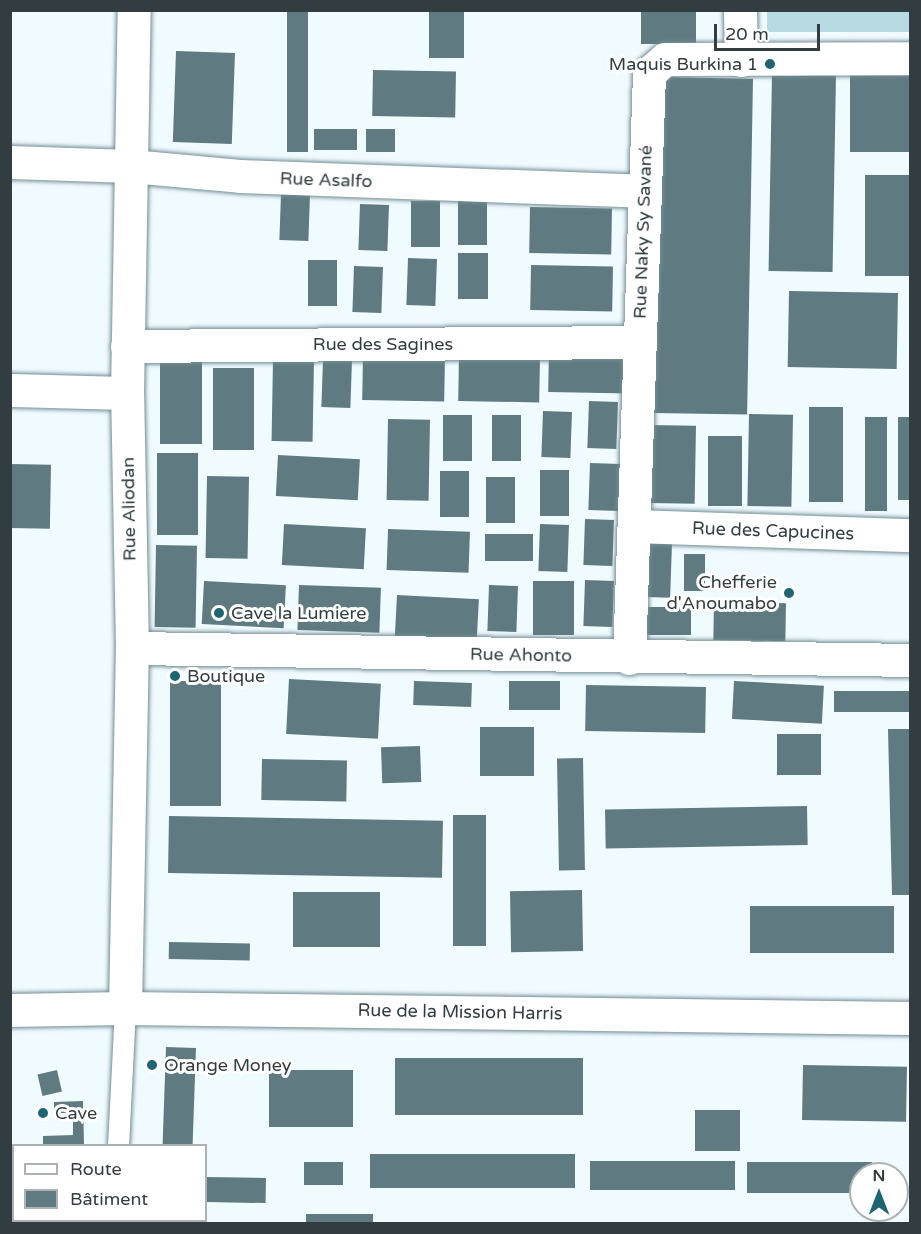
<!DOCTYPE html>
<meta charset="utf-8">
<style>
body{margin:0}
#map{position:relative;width:921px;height:1234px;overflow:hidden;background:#f0fbff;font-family:"Varela Round",sans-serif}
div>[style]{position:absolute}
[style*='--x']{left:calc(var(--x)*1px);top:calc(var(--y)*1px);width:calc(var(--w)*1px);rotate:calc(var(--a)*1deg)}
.green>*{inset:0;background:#b8dae3;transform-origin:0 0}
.building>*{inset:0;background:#5f7a81;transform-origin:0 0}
.roads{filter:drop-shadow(0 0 2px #728d94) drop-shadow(0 0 2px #728d94)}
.lane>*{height:21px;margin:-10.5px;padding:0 10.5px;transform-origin:10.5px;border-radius:10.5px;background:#fff}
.street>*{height:33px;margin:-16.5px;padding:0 16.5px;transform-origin:16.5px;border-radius:16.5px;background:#fff}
.dots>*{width:16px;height:16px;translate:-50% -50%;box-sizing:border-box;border:3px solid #fff;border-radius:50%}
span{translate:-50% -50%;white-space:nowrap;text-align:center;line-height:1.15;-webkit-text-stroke:6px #fff;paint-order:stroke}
.poi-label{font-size:18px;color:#313d40}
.right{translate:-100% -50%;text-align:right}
.left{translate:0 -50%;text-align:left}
.street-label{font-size:18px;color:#313d40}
.frame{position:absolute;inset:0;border:12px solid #313d40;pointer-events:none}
.legend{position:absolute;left:12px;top:1144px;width:195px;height:78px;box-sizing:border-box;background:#fff;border:2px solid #adb1b3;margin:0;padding:8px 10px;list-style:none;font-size:18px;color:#313d40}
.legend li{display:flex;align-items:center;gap:12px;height:30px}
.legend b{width:30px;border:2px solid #adb1b3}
.north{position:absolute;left:849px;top:1162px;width:60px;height:60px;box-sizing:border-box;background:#fff;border:2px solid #adb1b3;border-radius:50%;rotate:0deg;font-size:16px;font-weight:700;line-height:24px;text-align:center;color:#313d40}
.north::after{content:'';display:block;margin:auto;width:21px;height:27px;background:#1e6574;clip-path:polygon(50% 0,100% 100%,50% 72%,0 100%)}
.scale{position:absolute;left:714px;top:24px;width:106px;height:27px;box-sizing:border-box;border:3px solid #313d40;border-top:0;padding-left:8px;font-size:18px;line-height:21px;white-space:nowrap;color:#313d40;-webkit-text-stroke:4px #fff;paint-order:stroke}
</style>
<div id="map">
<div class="green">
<div style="left:767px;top:11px;width:143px;height:21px"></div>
</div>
<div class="building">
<div style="left:287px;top:10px;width:21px;height:142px"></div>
<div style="left:429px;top:10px;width:35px;height:48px"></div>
<div style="left:641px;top:10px;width:55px;height:34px"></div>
<div style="left:176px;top:51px;width:59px;height:91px;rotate:2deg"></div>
<div style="left:373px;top:70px;width:83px;height:46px;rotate:1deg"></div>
<div style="left:772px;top:74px;width:64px;height:197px;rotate:1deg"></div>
<div style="left:850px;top:74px;width:60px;height:78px"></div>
<div style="left:659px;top:77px;width:94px;height:336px;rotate:1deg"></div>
<div style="left:314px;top:129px;width:43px;height:21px"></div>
<div style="left:366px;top:129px;width:29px;height:23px"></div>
<div style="left:865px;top:175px;width:45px;height:101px"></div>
<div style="left:281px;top:194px;width:29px;height:46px;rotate:2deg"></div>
<div style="left:458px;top:199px;width:29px;height:46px"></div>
<div style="left:411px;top:201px;width:29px;height:46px"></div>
<div style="left:360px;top:204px;width:29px;height:46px;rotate:2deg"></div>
<div style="left:530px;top:207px;width:82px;height:46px;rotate:1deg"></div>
<div style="left:458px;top:253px;width:30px;height:46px"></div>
<div style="left:408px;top:258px;width:29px;height:47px;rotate:2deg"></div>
<div style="left:308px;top:260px;width:29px;height:46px"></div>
<div style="left:531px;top:265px;width:82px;height:45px;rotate:1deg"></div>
<div style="left:354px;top:266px;width:29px;height:46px;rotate:2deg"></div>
<div style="left:789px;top:291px;width:109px;height:76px;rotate:1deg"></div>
<div style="left:549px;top:347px;width:82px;height:45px;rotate:1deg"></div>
<div style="left:363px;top:354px;width:82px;height:46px;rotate:1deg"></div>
<div style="left:459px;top:355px;width:81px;height:46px;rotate:1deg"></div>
<div style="left:273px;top:359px;width:41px;height:82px;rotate:1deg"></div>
<div style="left:323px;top:360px;width:29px;height:47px;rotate:2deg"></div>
<div style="left:160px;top:362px;width:42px;height:82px"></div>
<div style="left:213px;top:368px;width:41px;height:82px"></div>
<div style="left:589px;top:401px;width:29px;height:47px;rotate:2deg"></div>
<div style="left:809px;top:407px;width:34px;height:95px"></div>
<div style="left:543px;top:411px;width:29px;height:46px;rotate:2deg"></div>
<div style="left:749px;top:414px;width:44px;height:92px;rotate:1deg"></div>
<div style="left:443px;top:415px;width:29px;height:46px"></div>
<div style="left:492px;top:415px;width:29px;height:46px"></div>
<div style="left:865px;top:417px;width:22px;height:94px"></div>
<div style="left:898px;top:417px;width:12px;height:83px"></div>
<div style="left:388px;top:419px;width:42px;height:81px;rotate:1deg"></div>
<div style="left:649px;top:425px;width:47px;height:78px;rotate:1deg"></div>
<div style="left:708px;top:436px;width:34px;height:70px"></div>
<div style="left:157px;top:453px;width:41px;height:82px"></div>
<div style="left:278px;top:455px;width:82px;height:41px;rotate:3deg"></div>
<div style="left:590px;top:463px;width:30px;height:47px;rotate:2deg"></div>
<div style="left:10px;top:464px;width:41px;height:64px;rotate:1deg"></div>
<div style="left:540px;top:470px;width:29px;height:46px"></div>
<div style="left:440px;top:471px;width:29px;height:46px"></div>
<div style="left:207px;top:476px;width:42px;height:82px;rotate:1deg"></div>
<div style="left:486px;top:477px;width:29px;height:46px"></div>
<div style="left:585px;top:519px;width:29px;height:46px;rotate:2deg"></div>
<div style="left:284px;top:524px;width:82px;height:41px;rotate:3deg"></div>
<div style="left:540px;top:524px;width:29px;height:47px;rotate:2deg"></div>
<div style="left:388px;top:529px;width:82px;height:41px;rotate:2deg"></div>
<div style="left:485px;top:534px;width:48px;height:27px"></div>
<div style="left:647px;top:543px;width:25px;height:54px;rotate:2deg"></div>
<div style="left:156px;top:545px;width:41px;height:82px;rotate:1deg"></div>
<div style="left:684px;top:554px;width:21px;height:37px"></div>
<div style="left:585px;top:580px;width:29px;height:46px;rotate:2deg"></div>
<div style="left:204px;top:581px;width:82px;height:43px;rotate:3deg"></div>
<div style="left:533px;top:581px;width:41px;height:54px"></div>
<div style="left:299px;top:585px;width:82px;height:45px;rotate:2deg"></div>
<div style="left:489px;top:585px;width:29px;height:46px;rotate:2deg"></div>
<div style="left:397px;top:595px;width:82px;height:45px;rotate:3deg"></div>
<div style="left:714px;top:602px;width:72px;height:38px;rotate:1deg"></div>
<div style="left:643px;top:607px;width:48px;height:28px"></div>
<div style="left:289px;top:679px;width:92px;height:55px;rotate:3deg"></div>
<div style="left:170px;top:681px;width:51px;height:125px"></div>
<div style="left:414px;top:681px;width:58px;height:24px;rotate:2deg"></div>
<div style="left:509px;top:681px;width:51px;height:29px"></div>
<div style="left:734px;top:681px;width:90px;height:38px;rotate:3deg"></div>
<div style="left:586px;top:685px;width:120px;height:46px;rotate:1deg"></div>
<div style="left:910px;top:691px;width:21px;height:76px;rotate:90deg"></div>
<div style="left:480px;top:727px;width:54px;height:49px"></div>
<div style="clip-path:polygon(888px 729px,910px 729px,910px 895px,892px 895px)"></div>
<div style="left:777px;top:734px;width:44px;height:41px"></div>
<div style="left:420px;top:746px;width:36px;height:39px;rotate:88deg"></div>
<div style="left:583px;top:758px;width:112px;height:26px;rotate:89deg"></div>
<div style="left:262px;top:759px;width:85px;height:41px;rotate:1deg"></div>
<div style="left:807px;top:806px;width:39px;height:202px;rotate:89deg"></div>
<div style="left:453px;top:815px;width:33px;height:131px"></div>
<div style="left:169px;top:816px;width:274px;height:57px;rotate:1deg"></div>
<div style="left:582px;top:890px;width:61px;height:72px;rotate:89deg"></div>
<div style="left:293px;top:892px;width:87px;height:55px"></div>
<div style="left:750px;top:906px;width:144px;height:47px"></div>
<div style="left:169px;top:942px;width:81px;height:17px;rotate:1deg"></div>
<div style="left:166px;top:1047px;width:30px;height:99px;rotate:2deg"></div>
<div style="left:395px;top:1058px;width:188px;height:57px"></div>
<div style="left:803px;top:1065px;width:104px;height:55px;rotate:1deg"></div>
<div style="left:57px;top:1070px;width:22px;height:20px;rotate:77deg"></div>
<div style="left:269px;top:1070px;width:84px;height:57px"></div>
<div style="clip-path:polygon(83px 1101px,84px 1144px,43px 1145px,43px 1136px,73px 1135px,73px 1113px,54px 1113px,54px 1102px)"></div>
<div style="left:695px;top:1110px;width:45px;height:41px"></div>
<div style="left:575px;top:1154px;width:34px;height:205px;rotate:90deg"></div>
<div style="left:590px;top:1161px;width:145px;height:29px"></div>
<div style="left:304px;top:1162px;width:39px;height:23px"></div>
<div style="clip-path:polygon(747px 1162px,872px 1162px,872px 1174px,861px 1174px,861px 1193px,747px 1193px)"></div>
<div style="left:206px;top:1177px;width:60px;height:25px;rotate:1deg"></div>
<div style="left:306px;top:1214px;width:67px;height:10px"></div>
<div style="left:157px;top:1220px;width:33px;height:4px"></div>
</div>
<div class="roads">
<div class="lane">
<div style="--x:118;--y:1146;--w:138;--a:-87.1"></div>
<div style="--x:129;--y:1220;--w:4;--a:76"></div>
</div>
<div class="street">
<div style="--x:740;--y:10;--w:50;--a:88.9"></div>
<div style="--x:10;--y:162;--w:121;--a:1.9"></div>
<div style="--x:131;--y:166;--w:109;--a:5.2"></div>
<div style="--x:240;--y:176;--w:403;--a:2.1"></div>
<div style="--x:127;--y:346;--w:513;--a:-0.45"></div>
<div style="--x:10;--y:390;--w:117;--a:1.5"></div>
<div style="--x:635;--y:526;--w:275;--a:1.9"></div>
<div style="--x:132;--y:648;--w:778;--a:0.88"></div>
<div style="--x:629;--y:658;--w:585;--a:-88.04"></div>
<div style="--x:649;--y:73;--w:21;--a:-41"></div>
<div style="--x:665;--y:59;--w:245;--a:-0.2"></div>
<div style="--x:125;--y:1008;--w:360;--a:-88.9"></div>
<div style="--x:132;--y:648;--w:255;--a:-91.1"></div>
<div style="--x:127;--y:393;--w:383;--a:-89"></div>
<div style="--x:10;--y:1010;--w:115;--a:-1"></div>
<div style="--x:125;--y:1008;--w:785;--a:0.73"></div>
</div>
</div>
<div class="dots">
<div style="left:770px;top:64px;background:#1e6574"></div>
<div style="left:789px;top:593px;background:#1e6574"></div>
<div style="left:219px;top:613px;background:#1e6574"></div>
<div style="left:175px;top:676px;background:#1e6574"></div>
<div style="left:152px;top:1065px;background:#1e6574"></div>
<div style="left:43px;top:1113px;background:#1e6574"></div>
</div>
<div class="poi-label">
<span class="right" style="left:758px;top:64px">Maquis Burkina 1</span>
<span class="right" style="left:777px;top:593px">Chefferie<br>d'Anoumabo</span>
<span class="left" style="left:231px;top:613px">Cave la Lumiere</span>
<span class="left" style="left:187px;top:676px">Boutique</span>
<span class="left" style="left:164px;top:1065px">Orange Money</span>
<span class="left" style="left:55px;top:1113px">Cave</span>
</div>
<div class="street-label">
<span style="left:326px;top:180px;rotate:2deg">Rue Asalfo</span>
<span style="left:643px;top:232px;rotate:-88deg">Rue Naky Sy Savané</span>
<span style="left:383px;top:344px">Rue des Sagines</span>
<span style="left:129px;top:509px;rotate:-91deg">Rue Aliodan</span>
<span style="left:773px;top:531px;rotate:2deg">Rue des Capucines</span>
<span style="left:521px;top:655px;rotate:1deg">Rue Ahonto</span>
<span style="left:460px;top:1012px;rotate:1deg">Rue de la Mission Harris</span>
</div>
<div class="frame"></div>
<ul class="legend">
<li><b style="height:8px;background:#fff"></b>Route</li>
<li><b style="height:16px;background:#5f7a81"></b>Bâtiment</li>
</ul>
<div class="north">N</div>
<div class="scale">20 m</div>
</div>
